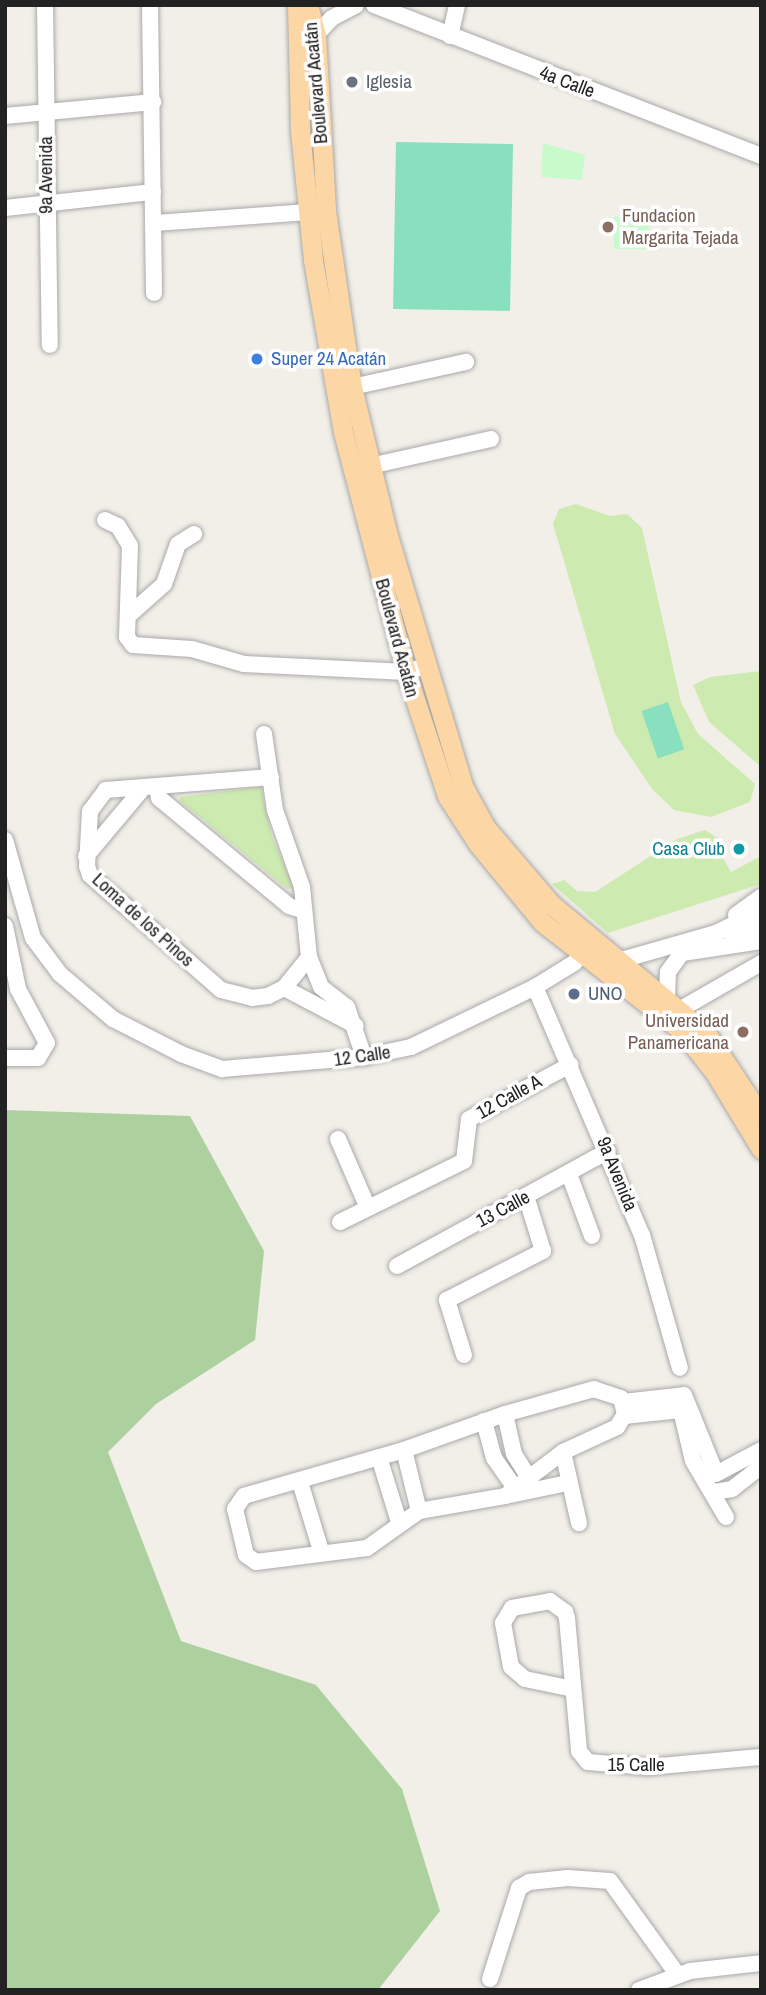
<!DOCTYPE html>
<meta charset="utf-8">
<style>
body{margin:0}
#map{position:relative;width:766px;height:1995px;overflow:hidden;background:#f2efe9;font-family:"Archivo Narrow",sans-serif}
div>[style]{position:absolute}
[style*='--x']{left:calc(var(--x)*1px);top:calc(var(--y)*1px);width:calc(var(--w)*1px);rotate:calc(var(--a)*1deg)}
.grass>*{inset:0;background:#cdebb0}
.forest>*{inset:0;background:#add19e}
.park>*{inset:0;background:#c8facc;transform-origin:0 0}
.pitch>*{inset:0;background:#88e0be;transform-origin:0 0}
.roads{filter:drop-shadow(0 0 2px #a9a9a9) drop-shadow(0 0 2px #a9a9a9)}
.minor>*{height:16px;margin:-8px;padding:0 8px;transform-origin:8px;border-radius:8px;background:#fff}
.major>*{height:19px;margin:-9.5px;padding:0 9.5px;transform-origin:9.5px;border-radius:9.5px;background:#fcd6a4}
.dots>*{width:19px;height:19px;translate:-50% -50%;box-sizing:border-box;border:4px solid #fff;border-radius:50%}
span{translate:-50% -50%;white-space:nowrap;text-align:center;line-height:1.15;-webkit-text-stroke:7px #fff;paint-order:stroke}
.worship-label{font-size:19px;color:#5b616d}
.left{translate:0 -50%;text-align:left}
.street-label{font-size:19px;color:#222}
.education-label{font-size:19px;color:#785e54}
.right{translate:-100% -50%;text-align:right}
.shop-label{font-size:19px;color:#366cbe}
.culture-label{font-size:19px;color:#0d838f}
.service-label{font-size:19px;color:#4e5e75}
.frame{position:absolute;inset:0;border:7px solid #222;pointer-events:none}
</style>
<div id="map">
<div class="grass">
<div style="clip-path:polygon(576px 504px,610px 516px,627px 514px,642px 528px,681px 702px,698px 734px,755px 784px,750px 802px,711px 817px,674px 810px,652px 789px,615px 734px,553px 524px,559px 509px)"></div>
<div style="clip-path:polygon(761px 671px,761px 767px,709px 722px,693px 685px,710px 677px)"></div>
<div style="clip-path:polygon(261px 787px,272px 836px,294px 888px,287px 889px,180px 801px,179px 797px)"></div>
<div style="clip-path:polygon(705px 830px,719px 839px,714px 843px,731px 872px,761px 856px,761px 884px,608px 933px,552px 884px,564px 880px,577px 891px,595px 892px,677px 839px)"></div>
</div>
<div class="forest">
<div style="clip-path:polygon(5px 1110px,190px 1116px,264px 1251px,255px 1340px,156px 1404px,108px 1452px,181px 1641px,316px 1685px,402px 1789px,440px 1911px,378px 1990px,5px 1990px)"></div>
</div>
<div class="park">
<div style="clip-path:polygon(543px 143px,585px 155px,582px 180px,541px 177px)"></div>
<div style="left:614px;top:217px;width:35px;height:32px"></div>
</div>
<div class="pitch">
<div style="left:396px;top:142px;width:117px;height:167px;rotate:1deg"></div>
<div style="left:668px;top:702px;width:50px;height:28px;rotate:71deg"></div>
</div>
<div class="roads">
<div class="minor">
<div style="--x:45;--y:5;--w:340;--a:89.2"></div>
<div style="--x:150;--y:5;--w:288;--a:89.2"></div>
<div style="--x:374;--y:5;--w:415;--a:21.3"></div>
<div style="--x:316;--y:35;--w:23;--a:-47"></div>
<div style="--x:332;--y:18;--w:27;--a:-28"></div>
<div style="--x:450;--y:36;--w:32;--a:-77"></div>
<div style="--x:5;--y:116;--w:149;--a:-5.4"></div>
<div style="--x:5;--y:208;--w:149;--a:-6.2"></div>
<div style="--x:156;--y:223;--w:152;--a:-4.1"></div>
<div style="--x:352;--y:387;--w:117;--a:-12.4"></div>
<div style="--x:370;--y:466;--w:124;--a:-12.6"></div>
<div style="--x:105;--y:520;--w:14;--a:25"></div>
<div style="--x:118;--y:526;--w:23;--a:59"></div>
<div style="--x:130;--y:546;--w:91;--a:91.9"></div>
<div style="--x:127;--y:637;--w:10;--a:53"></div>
<div style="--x:133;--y:645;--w:59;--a:3.9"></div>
<div style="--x:192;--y:649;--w:54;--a:16.1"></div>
<div style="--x:244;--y:664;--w:162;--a:2.8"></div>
<div style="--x:406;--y:672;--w:21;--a:-17"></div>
<div style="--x:128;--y:616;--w:48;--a:-41.6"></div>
<div style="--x:164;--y:584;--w:42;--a:-70.7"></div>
<div style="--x:178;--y:544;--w:19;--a:-32"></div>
<div style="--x:264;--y:734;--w:77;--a:81.8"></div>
<div style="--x:275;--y:810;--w:82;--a:70.7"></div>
<div style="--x:302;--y:887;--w:70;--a:84.3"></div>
<div style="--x:309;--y:957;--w:32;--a:68"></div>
<div style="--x:321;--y:987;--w:33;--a:38"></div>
<div style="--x:347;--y:1007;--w:53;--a:71.2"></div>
<div style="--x:271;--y:777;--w:166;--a:175.5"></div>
<div style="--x:106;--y:790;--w:26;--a:127"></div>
<div style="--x:90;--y:811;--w:55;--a:93.1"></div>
<div style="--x:87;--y:866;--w:9;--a:72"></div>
<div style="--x:90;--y:875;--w:174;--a:41.3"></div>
<div style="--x:221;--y:990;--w:32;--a:14"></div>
<div style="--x:252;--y:998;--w:16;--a:-7"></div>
<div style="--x:268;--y:996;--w:18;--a:-27"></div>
<div style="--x:284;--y:988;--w:40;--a:-51"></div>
<div style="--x:157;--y:789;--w:9;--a:77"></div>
<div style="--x:159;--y:798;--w:169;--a:39.7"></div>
<div style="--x:289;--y:906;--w:16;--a:18"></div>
<div style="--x:5;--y:840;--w:102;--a:74.1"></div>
<div style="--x:33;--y:938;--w:45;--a:53.1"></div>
<div style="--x:60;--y:974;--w:70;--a:40.3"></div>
<div style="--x:113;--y:1019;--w:76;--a:27.2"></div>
<div style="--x:181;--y:1054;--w:44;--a:20.1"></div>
<div style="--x:222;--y:1069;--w:143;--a:-4.8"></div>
<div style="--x:364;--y:1057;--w:48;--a:-12"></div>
<div style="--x:411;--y:1047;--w:138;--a:-25.8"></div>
<div style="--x:535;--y:987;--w:46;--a:-31.6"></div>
<div style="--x:574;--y:963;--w:24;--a:-48"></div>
<div style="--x:86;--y:856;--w:89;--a:-50"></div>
<div style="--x:736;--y:915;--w:31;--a:-36"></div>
<div style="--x:5;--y:926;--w:64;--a:78.3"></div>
<div style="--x:18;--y:989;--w:61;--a:61.8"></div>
<div style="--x:47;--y:1043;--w:17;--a:121"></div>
<div style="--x:38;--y:1058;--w:33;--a:180"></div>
<div style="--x:732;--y:939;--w:31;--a:-21"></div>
<div style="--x:618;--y:961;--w:102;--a:-15.9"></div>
<div style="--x:716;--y:933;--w:50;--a:-26.1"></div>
<div style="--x:535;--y:987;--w:270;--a:66.7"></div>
<div style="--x:642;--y:1235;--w:138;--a:74.1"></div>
<div style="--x:284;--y:988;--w:81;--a:27.8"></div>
<div style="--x:667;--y:999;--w:27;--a:-88"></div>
<div style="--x:668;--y:972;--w:24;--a:-54"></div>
<div style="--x:682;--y:953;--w:80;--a:-8.6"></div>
<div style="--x:681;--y:1009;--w:92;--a:-29.9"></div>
<div style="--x:338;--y:1139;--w:75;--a:66.5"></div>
<div style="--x:569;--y:1174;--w:66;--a:69.6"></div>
<div style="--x:340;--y:1222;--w:138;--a:-26.2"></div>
<div style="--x:464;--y:1161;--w:42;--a:-83.2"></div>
<div style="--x:469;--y:1119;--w:115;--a:-28.1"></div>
<div style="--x:397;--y:1266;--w:240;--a:-28.6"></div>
<div style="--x:464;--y:1355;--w:58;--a:-107.2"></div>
<div style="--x:447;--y:1300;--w:108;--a:-27"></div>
<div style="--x:543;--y:1251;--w:58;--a:-107.2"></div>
<div style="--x:623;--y:1402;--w:61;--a:-6.5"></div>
<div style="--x:684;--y:1395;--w:85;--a:67.9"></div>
<div style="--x:716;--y:1474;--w:51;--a:-28.1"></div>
<div style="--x:505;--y:1414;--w:41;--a:77.3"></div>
<div style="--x:514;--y:1454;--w:26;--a:58"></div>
<div style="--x:624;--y:1416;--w:57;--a:-6"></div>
<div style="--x:681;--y:1410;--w:52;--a:76.8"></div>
<div style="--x:693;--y:1461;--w:65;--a:59.5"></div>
<div style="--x:484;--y:1421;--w:38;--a:75"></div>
<div style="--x:494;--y:1458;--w:37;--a:55"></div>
<div style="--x:404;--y:1450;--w:63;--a:76.2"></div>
<div style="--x:563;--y:1452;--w:73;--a:77.3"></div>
<div style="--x:379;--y:1457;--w:68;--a:72.9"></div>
<div style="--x:300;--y:1482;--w:75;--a:73"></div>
<div style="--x:714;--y:1492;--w:18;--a:-9"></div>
<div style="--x:732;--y:1489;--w:37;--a:-38"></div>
<div style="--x:505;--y:1496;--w:73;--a:-37.2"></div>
<div style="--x:563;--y:1452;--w:60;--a:-24.8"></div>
<div style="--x:617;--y:1427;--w:15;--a:-58"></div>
<div style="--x:625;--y:1414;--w:16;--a:-104"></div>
<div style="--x:621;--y:1398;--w:28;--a:-162"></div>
<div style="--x:594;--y:1389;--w:92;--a:164.3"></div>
<div style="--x:505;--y:1414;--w:107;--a:160.4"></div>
<div style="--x:404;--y:1450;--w:166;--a:164"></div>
<div style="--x:244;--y:1496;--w:16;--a:125"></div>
<div style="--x:235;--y:1509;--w:47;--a:76.6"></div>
<div style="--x:246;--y:1555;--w:12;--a:35"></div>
<div style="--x:256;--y:1562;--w:112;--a:-7.2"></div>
<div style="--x:367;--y:1548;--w:64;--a:-35.4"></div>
<div style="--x:419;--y:1511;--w:87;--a:-9.9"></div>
<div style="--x:505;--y:1496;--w:64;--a:-11.7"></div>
<div style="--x:573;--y:1689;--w:49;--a:-168.2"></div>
<div style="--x:525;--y:1679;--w:18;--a:-139"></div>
<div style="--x:511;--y:1667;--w:45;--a:-100.3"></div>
<div style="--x:503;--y:1623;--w:17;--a:-59"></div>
<div style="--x:512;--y:1608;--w:39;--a:-10"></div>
<div style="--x:550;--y:1601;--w:19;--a:36"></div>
<div style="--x:565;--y:1612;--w:6;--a:72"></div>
<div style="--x:567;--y:1618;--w:134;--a:84.8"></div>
<div style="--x:579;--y:1751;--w:14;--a:51"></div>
<div style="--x:588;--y:1762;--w:60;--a:4.8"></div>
<div style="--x:648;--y:1767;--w:113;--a:-5.1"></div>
<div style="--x:490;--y:1979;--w:96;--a:-72.3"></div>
<div style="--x:519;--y:1888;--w:12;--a:-31"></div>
<div style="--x:529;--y:1882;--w:39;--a:-6"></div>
<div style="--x:568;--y:1878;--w:42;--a:4.1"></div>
<div style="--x:610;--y:1881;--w:115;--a:54.2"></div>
<div style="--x:639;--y:1990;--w:54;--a:-20.4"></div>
<div style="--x:690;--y:1971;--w:71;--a:-6.4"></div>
</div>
<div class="major">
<div style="--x:297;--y:5;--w:126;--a:88.6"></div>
<div style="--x:300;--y:131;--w:130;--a:84.2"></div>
<div style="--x:313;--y:260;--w:175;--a:80.1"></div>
<div style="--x:343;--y:432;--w:248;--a:75.3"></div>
<div style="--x:406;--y:672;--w:131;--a:71.7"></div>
<div style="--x:447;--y:796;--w:57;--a:57.1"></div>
<div style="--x:478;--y:844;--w:101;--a:50.6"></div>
<div style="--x:542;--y:922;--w:177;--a:37.9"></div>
<div style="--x:682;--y:1031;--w:53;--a:51.8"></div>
<div style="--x:715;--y:1073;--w:89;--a:58.8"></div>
<div style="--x:308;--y:5;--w:31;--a:75"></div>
<div style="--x:316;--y:35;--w:176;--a:86.7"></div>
<div style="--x:326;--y:211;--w:178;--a:81.6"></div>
<div style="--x:352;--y:387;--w:149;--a:76.4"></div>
<div style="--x:387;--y:532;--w:265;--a:73.3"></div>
<div style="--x:463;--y:786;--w:48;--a:61.3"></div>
<div style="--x:486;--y:828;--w:101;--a:49.4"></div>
<div style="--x:552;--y:905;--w:200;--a:39.7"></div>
<div style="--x:706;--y:1033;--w:100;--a:56.5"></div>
</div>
</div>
<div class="dots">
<div style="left:352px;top:82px;background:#6b7280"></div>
<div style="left:608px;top:227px;background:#8d6e63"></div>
<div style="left:257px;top:359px;background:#3f7fe0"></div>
<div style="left:739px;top:849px;background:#0f9aa8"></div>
<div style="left:574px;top:994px;background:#5c6f8a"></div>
<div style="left:743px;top:1032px;background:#8d6e63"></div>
</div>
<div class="worship-label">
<span class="left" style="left:366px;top:82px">Iglesia</span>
</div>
<div class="street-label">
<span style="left:567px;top:82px;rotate:21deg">4a Calle</span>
<span style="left:316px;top:83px;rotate:-95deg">Boulevard Acatán</span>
<span style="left:46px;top:175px;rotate:-90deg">9a Avenida</span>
<span style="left:397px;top:638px;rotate:75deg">Boulevard Acatán</span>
<span style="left:143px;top:920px;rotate:42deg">Loma de los Pinos</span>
<span style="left:362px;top:1056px;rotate:-8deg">12 Calle</span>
<span style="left:509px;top:1097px;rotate:-29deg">12 Calle A</span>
<span style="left:617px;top:1174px;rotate:68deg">9a Avenida</span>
<span style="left:503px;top:1209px;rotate:-28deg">13 Calle</span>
<span style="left:636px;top:1765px">15 Calle</span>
</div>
<div class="education-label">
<span class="left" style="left:622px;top:227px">Fundacion<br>Margarita Tejada</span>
<span class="right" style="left:729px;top:1032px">Universidad<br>Panamericana</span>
</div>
<div class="shop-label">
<span class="left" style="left:271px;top:359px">Super 24 Acatán</span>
</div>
<div class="culture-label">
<span class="right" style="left:725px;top:849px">Casa Club</span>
</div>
<div class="service-label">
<span class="left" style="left:588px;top:994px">UNO</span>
</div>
<div class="frame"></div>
</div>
